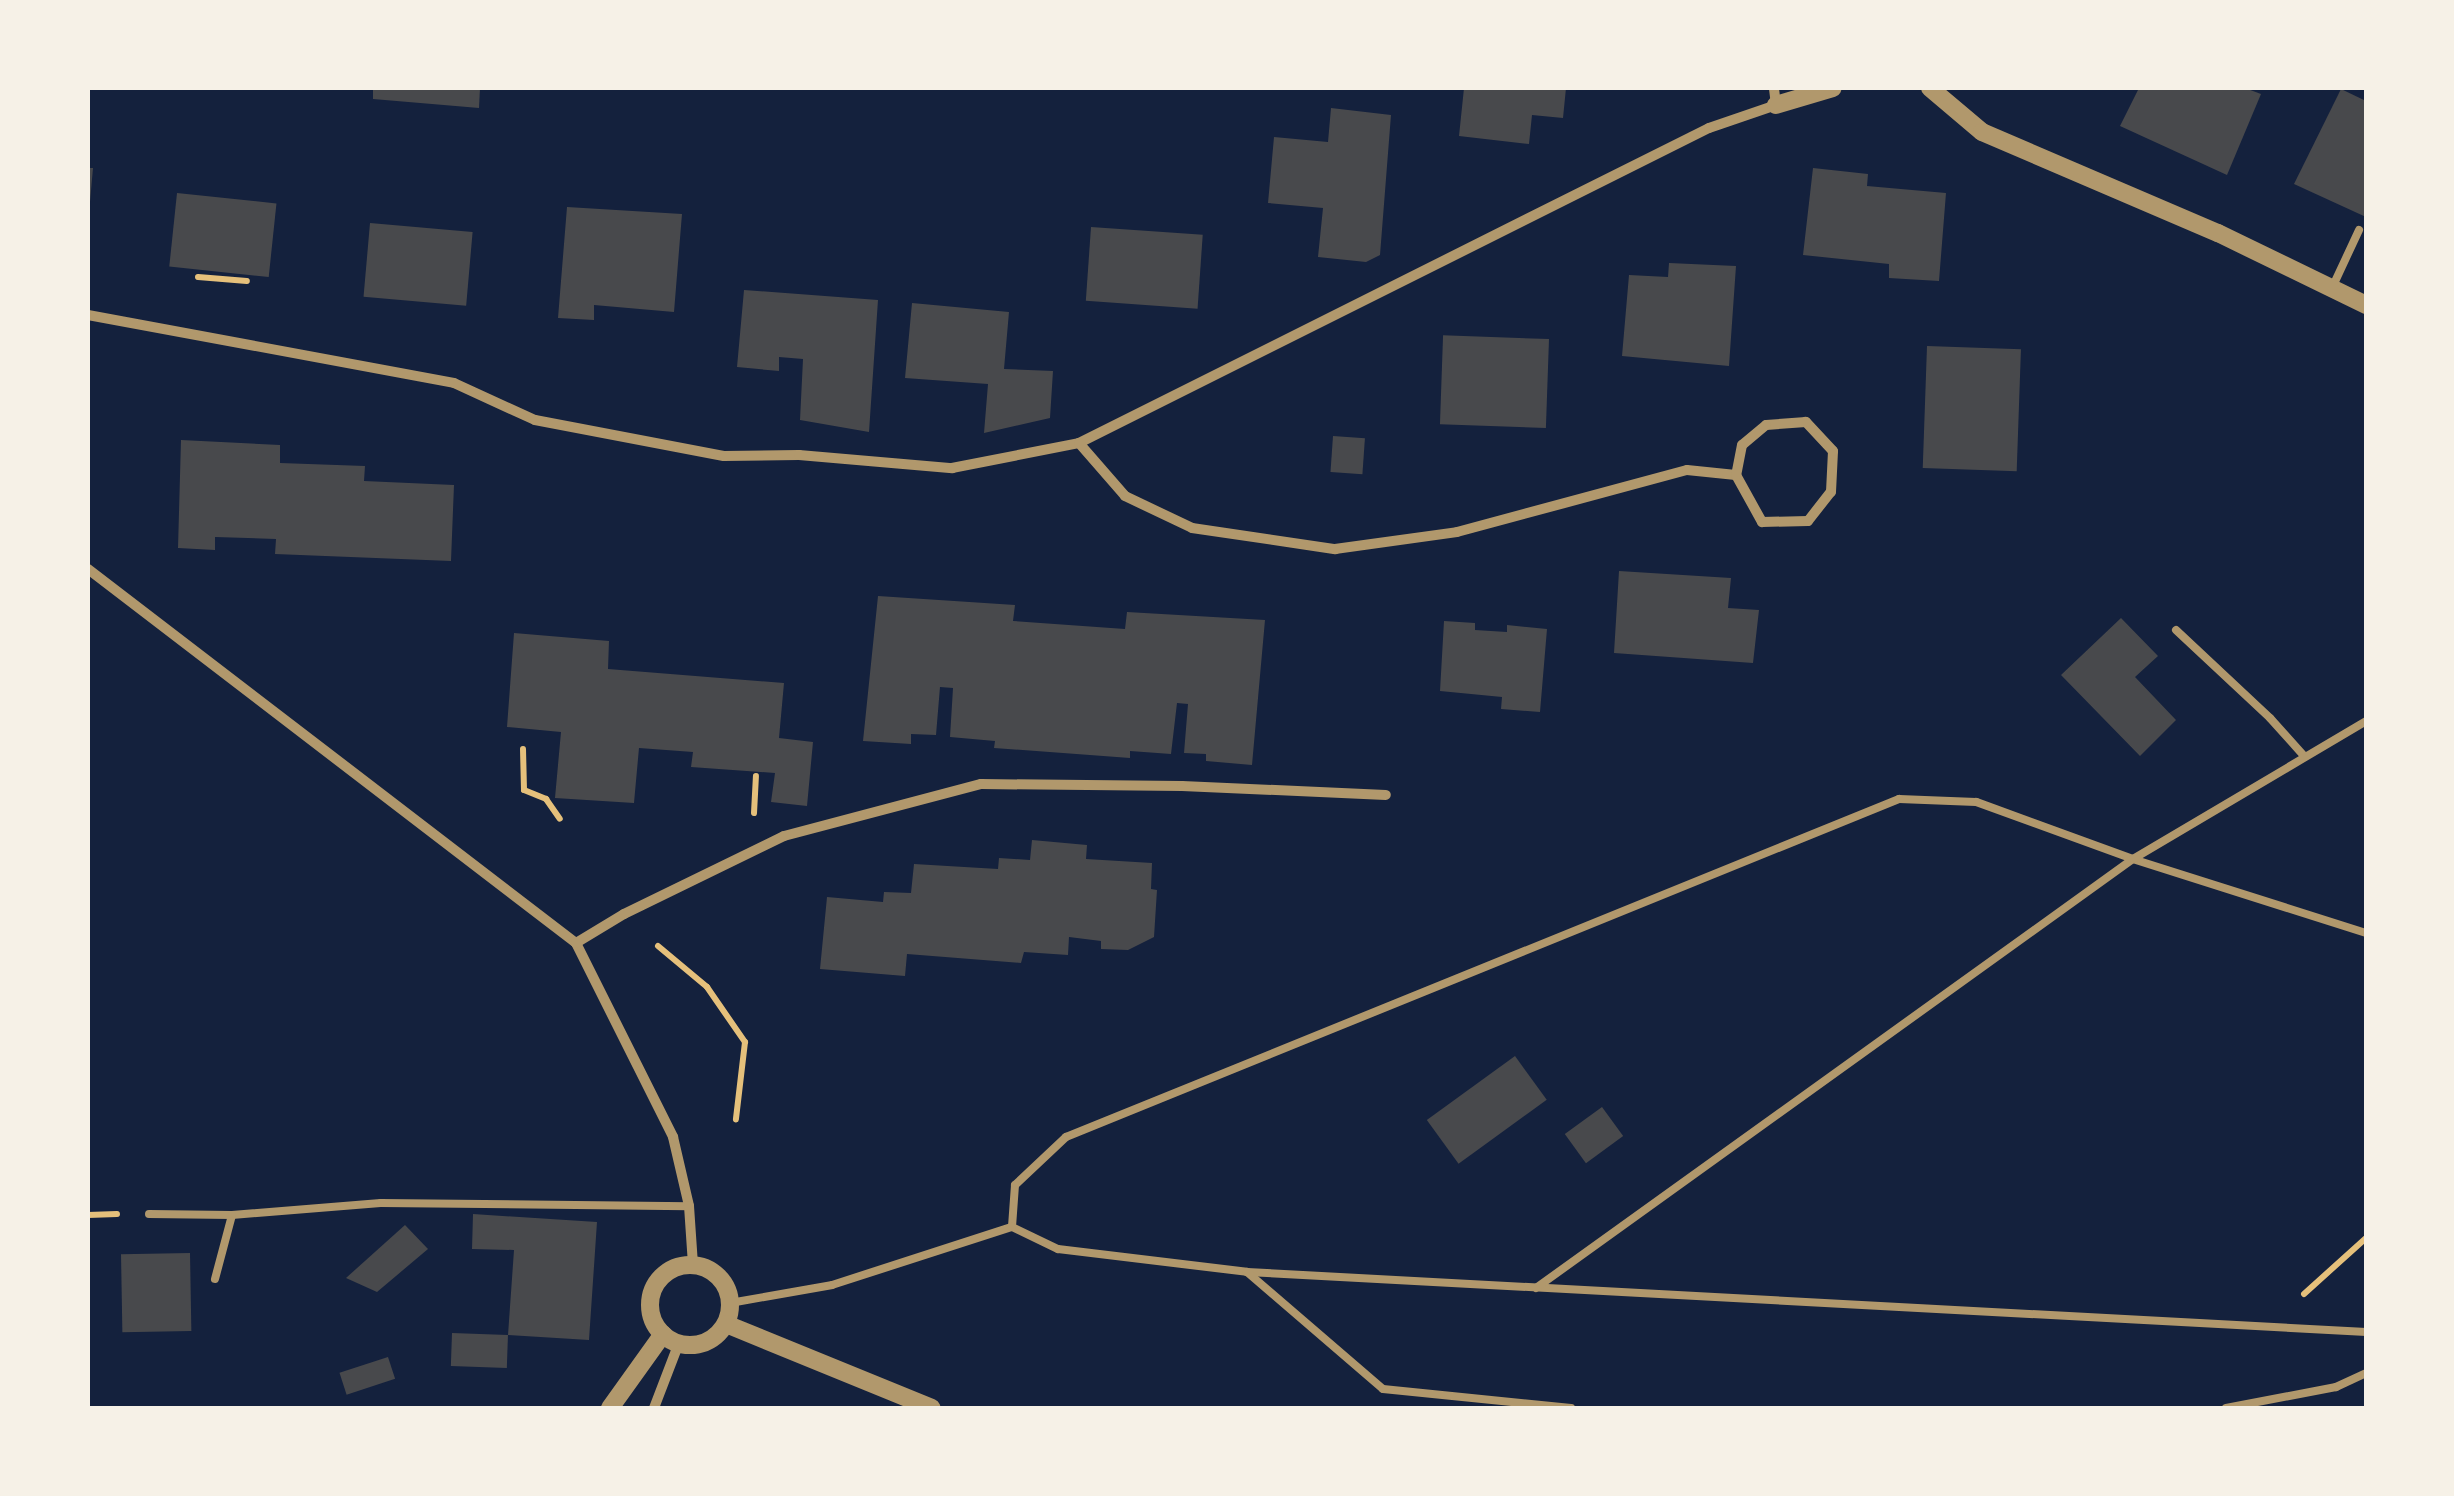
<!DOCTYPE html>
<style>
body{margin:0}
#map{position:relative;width:2454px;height:1496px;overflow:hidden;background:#14213d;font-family:Signika,sans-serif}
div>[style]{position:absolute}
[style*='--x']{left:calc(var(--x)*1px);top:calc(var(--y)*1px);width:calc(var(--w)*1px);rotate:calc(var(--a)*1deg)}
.building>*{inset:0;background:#48494c;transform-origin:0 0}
.path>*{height:6px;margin:-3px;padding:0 3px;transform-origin:3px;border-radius:3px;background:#e5c07b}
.service>*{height:8px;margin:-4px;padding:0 4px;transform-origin:4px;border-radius:4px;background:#b1986c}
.minor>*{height:10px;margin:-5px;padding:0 5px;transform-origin:5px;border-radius:5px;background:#b1986c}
.tertiary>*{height:18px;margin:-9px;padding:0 9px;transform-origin:9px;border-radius:9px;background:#b1986c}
.tertiary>.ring{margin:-9px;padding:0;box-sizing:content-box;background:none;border:18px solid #b1986c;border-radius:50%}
span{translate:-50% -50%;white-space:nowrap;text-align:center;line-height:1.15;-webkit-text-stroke:10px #f6f1e7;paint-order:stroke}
.frame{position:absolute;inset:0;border:90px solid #f6f1e7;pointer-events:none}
</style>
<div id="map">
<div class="building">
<div style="clip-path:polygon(373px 88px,480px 88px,479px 108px,373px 99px)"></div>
<div style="clip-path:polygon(1464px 88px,1566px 88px,1563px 118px,1532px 115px,1529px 144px,1459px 136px)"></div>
<div style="clip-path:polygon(2139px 88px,2245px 88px,2261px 94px,2227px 175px,2120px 126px)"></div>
<div style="clip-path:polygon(2341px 89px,2366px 101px,2366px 217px,2294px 184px)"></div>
<div style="clip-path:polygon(1331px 108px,1391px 115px,1380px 255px,1366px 262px,1318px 257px,1323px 208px,1268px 203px,1274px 137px,1328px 142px)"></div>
<div style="clip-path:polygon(88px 168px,93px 168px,90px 202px,88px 202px)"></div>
<div style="clip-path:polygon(1813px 168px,1868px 174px,1867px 186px,1946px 193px,1939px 281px,1889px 278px,1889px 264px,1803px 255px)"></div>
<div style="left:177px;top:193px;width:100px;height:74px;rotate:6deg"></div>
<div style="clip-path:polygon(567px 207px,682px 214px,674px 312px,594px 305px,594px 320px,558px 318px)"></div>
<div style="left:370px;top:223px;width:103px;height:74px;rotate:5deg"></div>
<div style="left:1091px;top:227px;width:112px;height:74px;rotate:4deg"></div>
<div style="clip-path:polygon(1669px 263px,1736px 266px,1729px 366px,1622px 356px,1629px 275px,1668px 277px)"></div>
<div style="clip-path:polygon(744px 290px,878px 300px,869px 432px,800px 420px,803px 359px,779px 357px,779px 371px,737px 367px)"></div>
<div style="clip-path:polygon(912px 303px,1009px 312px,1004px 369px,1053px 371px,1050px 418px,984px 433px,988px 384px,905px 378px)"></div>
<div style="left:1549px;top:339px;width:89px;height:106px;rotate:92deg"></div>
<div style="left:1927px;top:346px;width:94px;height:122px;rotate:2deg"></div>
<div style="left:1333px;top:436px;width:32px;height:36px;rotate:4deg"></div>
<div style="clip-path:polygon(181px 440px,280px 445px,280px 463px,365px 466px,364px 481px,454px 485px,451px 561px,275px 554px,276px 539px,215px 537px,215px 550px,178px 548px)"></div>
<div style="clip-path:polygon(1619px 571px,1731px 578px,1728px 608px,1759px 610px,1753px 663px,1614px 653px)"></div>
<div style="clip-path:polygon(878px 596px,1015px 605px,1013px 621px,1125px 629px,1127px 612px,1265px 620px,1252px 765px,1206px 761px,1206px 754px,1184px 753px,1188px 704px,1177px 703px,1171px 754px,1130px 751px,1130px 758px,994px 748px,995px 741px,950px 737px,953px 688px,940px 687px,936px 735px,911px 734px,911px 744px,863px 741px)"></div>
<div style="clip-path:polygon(2121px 618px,2158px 656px,2135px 677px,2176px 720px,2140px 756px,2061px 675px)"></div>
<div style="clip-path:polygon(1444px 621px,1475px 623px,1475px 630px,1507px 632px,1507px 625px,1547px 629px,1540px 712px,1501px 709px,1502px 697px,1440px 691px)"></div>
<div style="clip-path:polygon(514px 633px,609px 641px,608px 669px,784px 683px,779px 738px,813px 742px,807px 806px,771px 802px,775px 773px,691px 767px,693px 752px,639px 748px,634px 803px,555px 798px,561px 732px,507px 727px)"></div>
<div style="clip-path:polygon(1032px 840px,1087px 845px,1086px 859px,1152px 863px,1151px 889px,1157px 890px,1154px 937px,1128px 950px,1101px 949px,1101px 941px,1069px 937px,1068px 955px,1024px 952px,1021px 963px,907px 954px,905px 976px,820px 969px,827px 897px,883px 902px,884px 892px,911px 893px,914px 864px,998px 869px,999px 858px,1030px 860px)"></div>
<div style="left:1515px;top:1056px;width:54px;height:109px;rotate:54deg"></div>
<div style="left:1602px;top:1107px;width:36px;height:46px;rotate:54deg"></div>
<div style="clip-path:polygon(473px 1214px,597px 1222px,589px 1340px,508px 1335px,514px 1250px,472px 1249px)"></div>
<div style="clip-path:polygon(405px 1225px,428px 1249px,377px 1292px,346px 1278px)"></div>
<div style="left:190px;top:1253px;width:78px;height:69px;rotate:89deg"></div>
<div style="left:452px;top:1333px;width:56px;height:33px;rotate:2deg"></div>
<div style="left:388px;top:1357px;width:23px;height:51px;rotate:72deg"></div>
</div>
<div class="path">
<div style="--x:198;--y:277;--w:49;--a:4.7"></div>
<div style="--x:523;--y:749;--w:41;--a:88.6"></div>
<div style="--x:524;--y:790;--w:24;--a:22"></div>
<div style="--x:546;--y:799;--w:24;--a:55"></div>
<div style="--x:754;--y:813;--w:37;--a:-87"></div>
<div style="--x:658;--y:946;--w:64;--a:39.9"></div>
<div style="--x:707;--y:987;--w:67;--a:55.4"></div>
<div style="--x:745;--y:1042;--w:78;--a:96.7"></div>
<div style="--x:88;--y:1215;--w:29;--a:-2"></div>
<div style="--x:2304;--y:1294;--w:84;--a:-42.1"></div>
</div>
<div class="service">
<div style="--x:2332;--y:288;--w:64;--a:-65"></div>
<div style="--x:2176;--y:630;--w:129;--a:43.1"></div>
<div style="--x:2270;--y:718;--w:52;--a:48.1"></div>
<div style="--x:2366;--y:933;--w:244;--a:-162.4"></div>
<div style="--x:2133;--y:859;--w:167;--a:-160"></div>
<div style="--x:1976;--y:802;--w:77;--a:-177.8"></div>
<div style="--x:1899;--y:799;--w:899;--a:157.91"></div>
<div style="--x:1066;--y:1137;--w:70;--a:136.7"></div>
<div style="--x:1015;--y:1185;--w:42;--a:94.1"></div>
<div style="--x:1012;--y:1227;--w:51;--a:25.6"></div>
<div style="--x:1058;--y:1249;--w:190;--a:6.9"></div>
<div style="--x:1247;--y:1272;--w:1121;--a:3.07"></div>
<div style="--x:149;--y:1214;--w:83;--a:0.7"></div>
<div style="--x:232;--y:1215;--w:149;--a:-4.6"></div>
<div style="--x:381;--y:1203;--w:308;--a:0.6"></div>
<div style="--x:1247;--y:1272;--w:179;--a:40.7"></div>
<div style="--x:1383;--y:1389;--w:189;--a:5.8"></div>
<div style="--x:215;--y:1279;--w:66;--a:-75.1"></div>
<div style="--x:1536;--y:1288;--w:735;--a:-35.7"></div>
<div style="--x:2133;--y:859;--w:271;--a:-30.6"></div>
<div style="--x:730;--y:1303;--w:104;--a:-10"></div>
<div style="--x:832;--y:1285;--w:189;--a:-17.9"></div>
<div style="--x:2226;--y:1408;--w:112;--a:-10.8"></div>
<div style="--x:2336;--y:1387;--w:33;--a:-25"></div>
</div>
<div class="minor">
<div style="--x:88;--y:315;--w:372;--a:10.5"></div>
<div style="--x:454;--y:383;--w:89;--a:24.6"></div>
<div style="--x:535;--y:420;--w:192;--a:10.8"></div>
<div style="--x:724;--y:456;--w:75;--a:-0.8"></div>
<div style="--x:799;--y:455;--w:154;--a:4.9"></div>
<div style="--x:952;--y:468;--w:129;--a:-11.1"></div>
<div style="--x:1079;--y:443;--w:704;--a:-26.57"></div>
<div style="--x:1709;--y:128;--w:71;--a:-18.9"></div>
<div style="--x:1776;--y:105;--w:17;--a:-97"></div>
<div style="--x:1079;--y:443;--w:70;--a:49"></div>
<div style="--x:1125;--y:496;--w:74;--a:25.5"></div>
<div style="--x:1192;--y:528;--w:145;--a:8.4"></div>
<div style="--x:1335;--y:549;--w:123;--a:-7.9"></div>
<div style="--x:1457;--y:532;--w:238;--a:-15.1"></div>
<div style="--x:1687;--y:470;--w:49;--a:5.8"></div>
<div style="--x:1736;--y:475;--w:54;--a:61"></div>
<div style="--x:1762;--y:522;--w:46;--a:-1.2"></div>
<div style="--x:1808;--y:521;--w:37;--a:-52"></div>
<div style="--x:1831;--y:492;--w:41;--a:-87.2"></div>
<div style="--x:1833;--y:451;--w:40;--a:-133"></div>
<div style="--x:1806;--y:422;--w:40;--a:175.7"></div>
<div style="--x:1766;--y:425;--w:31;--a:140"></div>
<div style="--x:1742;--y:445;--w:31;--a:101"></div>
<div style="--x:88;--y:569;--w:615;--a:37.47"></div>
<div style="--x:576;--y:943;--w:217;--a:63.4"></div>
<div style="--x:673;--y:1137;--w:71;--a:76.9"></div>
<div style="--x:689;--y:1206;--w:59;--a:86.1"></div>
<div style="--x:576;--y:943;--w:56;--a:-31.1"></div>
<div style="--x:624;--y:914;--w:178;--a:-26"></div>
<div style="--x:784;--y:836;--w:204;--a:-14.8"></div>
<div style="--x:981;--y:784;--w:201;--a:0.6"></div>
<div style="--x:1182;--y:786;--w:204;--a:2.5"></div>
<div style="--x:654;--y:1408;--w:70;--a:-69"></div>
</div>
<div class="tertiary">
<div style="--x:1930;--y:88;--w:68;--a:40.2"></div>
<div style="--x:1982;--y:132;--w:257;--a:23.2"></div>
<div style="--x:2218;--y:233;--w:165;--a:25.9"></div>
<div style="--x:1776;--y:105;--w:59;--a:-16.6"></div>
<div class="ring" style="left:650px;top:1265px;width:62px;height:62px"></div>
<div style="--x:726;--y:1324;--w:222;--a:22.2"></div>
<div style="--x:610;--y:1408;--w:91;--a:-54.4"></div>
</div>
<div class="frame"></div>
</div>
